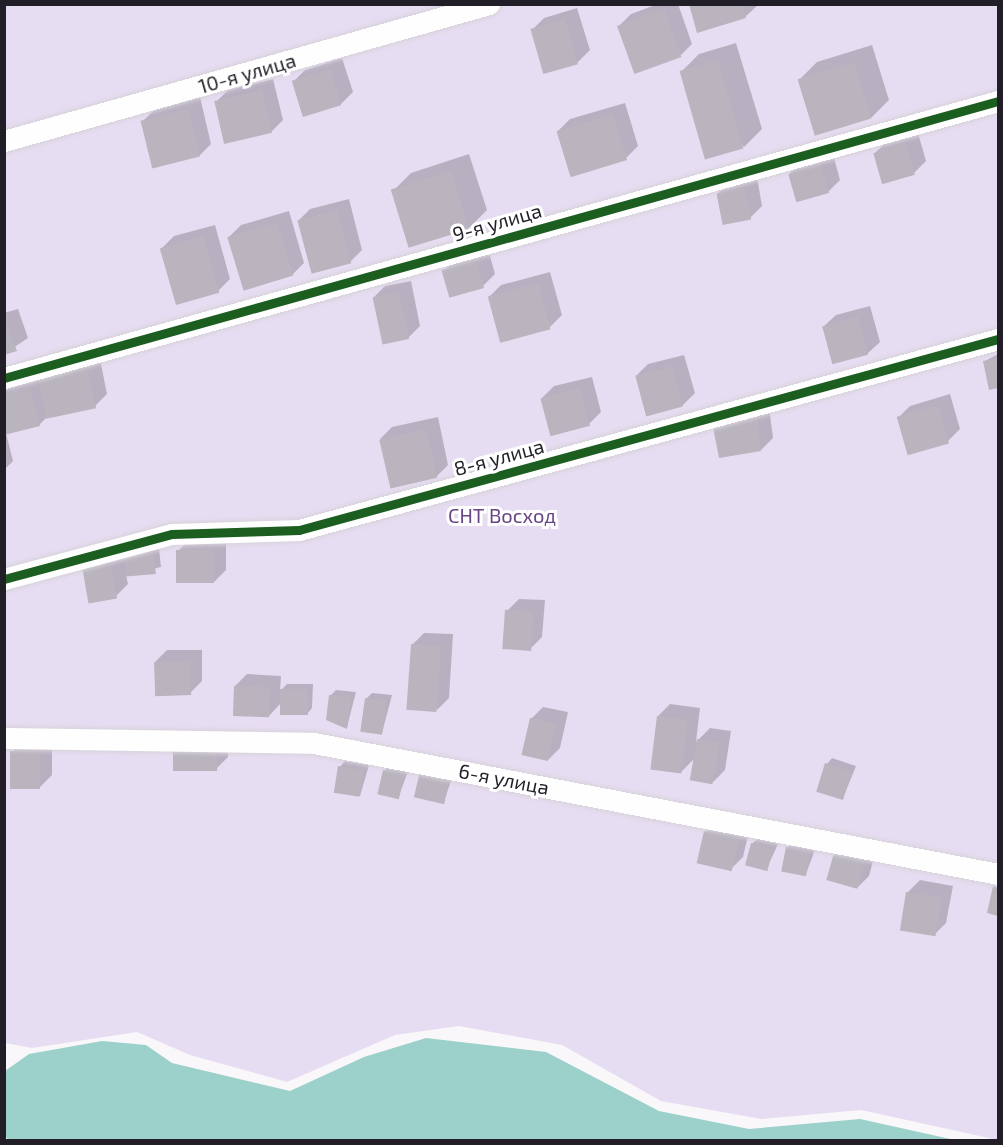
<!DOCTYPE html>
<meta charset="utf-8">
<style>
body{margin:0}
#map{position:relative;width:1003px;height:1145px;overflow:hidden;background:#f9f7fa;font-family:"Exo 2",sans-serif}
div>[style]{position:absolute}
[style*='--x']{left:calc(var(--x)*1px);top:calc(var(--y)*1px);width:calc(var(--w)*1px);rotate:calc(var(--a)*1deg)}
.green>*{inset:0;background:#e7ddf2}
.water>*{inset:0;background:#9cd0cb}
.shadow>*{inset:0;background:#0003}
.building>*{inset:0;background:#b9b4be;transform-origin:0 0}
.roads{filter:drop-shadow(0 0 2px #d6d2da) drop-shadow(0 0 2px #d6d2da)}
.minor>*{height:21px;margin:-10.5px;padding:0 10.5px;transform-origin:10.5px;border-radius:10.5px;background:#fefefe}
.cycleway>*{height:9px;margin:-4.5px;padding:0 4.5px;transform-origin:4.5px;border-radius:4.5px;background:#1b5e20}
span{translate:-50% -50%;white-space:nowrap;text-align:center;line-height:1.15;-webkit-text-stroke:6px #fff;paint-order:stroke}
.street-label{font-size:20px;color:#221e27}
.park-label{font-size:20px;color:#674585}
.frame{position:absolute;inset:0;border:6px solid #221e27;pointer-events:none}
</style>
<div id="map">
<div class="green">
<div style="clip-path:polygon(4px 5px,998px 5px,998px 1140px,861px 1110px,761px 1119px,661px 1101px,562px 1045px,459px 1026px,395px 1035px,287px 1082px,190px 1055px,137px 1032px,32px 1048px,5px 1043px)"></div>
</div>
<div class="water">
<div style="clip-path:polygon(426px 1038px,546px 1052px,659px 1111px,749px 1129px,860px 1119px,955px 1140px,8px 1140px,5px 1135px,5px 1071px,29px 1054px,102px 1041px,146px 1045px,172px 1063px,290px 1091px,364px 1057px)"></div>
</div>
<div class="shadow">
<div style="clip-path:polygon(658px 4px,678px 4px,692px 44px,680px 56px,619px 26px,631px 14px)"></div>
<div style="clip-path:polygon(690px 4px,757px 4px,758px 5px,745px 17px)"></div>
<div style="clip-path:polygon(577px 8px,590px 50px,578px 62px,544px 72px,532px 30px,544px 18px)"></div>
<div style="clip-path:polygon(736px 43px,762px 129px,744px 147px,681px 72px,699px 54px)"></div>
<div style="clip-path:polygon(872px 45px,889px 100px,871px 118px,799px 80px,817px 62px)"></div>
<div style="clip-path:polygon(342px 58px,353px 92px,341px 104px,304px 115px,293px 82px,305px 70px)"></div>
<div style="clip-path:polygon(273px 79px,283px 120px,271px 132px,216px 102px,228px 90px)"></div>
<div style="clip-path:polygon(200px 97px,211px 144px,199px 156px,143px 121px,155px 109px)"></div>
<div style="clip-path:polygon(625px 103px,638px 146px,626px 158px,558px 131px,570px 119px)"></div>
<div style="clip-path:polygon(918px 133px,926px 161px,914px 173px,874px 154px,886px 142px)"></div>
<div style="clip-path:polygon(469px 154px,487px 210px,469px 228px,393px 191px,411px 173px)"></div>
<div style="clip-path:polygon(833px 154px,840px 180px,828px 192px,789px 174px,801px 162px)"></div>
<div style="clip-path:polygon(757px 177px,762px 206px,750px 218px,717px 194px,729px 182px)"></div>
<div style="clip-path:polygon(349px 199px,362px 250px,350px 262px,298px 221px,310px 209px)"></div>
<div style="clip-path:polygon(289px 211px,304px 263px,292px 275px,229px 237px,241px 225px)"></div>
<div style="clip-path:polygon(215px 225px,230px 279px,218px 291px,162px 248px,174px 236px)"></div>
<div style="clip-path:polygon(488px 249px,495px 274px,483px 286px,444px 271px,456px 259px)"></div>
<div style="clip-path:polygon(550px 272px,562px 315px,550px 327px,501px 340px,489px 297px,501px 285px)"></div>
<div style="clip-path:polygon(411px 281px,420px 326px,408px 338px,373px 298px,385px 286px)"></div>
<div style="clip-path:polygon(870px 306px,880px 342px,867px 354px,823px 327px,836px 315px)"></div>
<div style="clip-path:polygon(18px 309px,28px 338px,4px 354px,4px 313px)"></div>
<div style="clip-path:polygon(998px 354px,998px 386px,990px 388px,985px 361px)"></div>
<div style="clip-path:polygon(684px 355px,695px 393px,683px 405px,647px 415px,636px 376px,648px 364px)"></div>
<div style="clip-path:polygon(100px 359px,107px 394px,95px 406px,48px 416px,39px 425px,6px 433px,13px 461px,4px 470px,4px 387px)"></div>
<div style="clip-path:polygon(592px 377px,601px 412px,589px 424px,542px 398px,554px 386px)"></div>
<div style="clip-path:polygon(950px 394px,960px 429px,948px 441px,898px 418px,910px 406px)"></div>
<div style="clip-path:polygon(768px 399px,773px 438px,761px 450px,720px 456px)"></div>
<div style="clip-path:polygon(438px 417px,448px 465px,436px 477px,380px 439px,392px 427px)"></div>
<div style="clip-path:polygon(190px 539px,226px 539px,226px 570px,214px 582px,178px 551px)"></div>
<div style="clip-path:polygon(159px 548px,161px 567px,126px 575px,128px 584px,116px 596px,83px 569px,123px 552px,124px 558px,131px 551px)"></div>
<div style="clip-path:polygon(519px 599px,545px 600px,542px 637px,530px 649px,507px 611px)"></div>
<div style="clip-path:polygon(424px 633px,453px 634px,449px 698px,437px 710px,412px 645px)"></div>
<div style="clip-path:polygon(167px 650px,202px 650px,202px 681px,190px 693px,155px 662px)"></div>
<div style="clip-path:polygon(247px 674px,281px 676px,280px 691px,287px 684px,313px 684px,312px 708px,307px 714px,281px 703px,268px 717px,235px 686px)"></div>
<div style="clip-path:polygon(336px 690px,356px 692px,347px 727px,330px 696px)"></div>
<div style="clip-path:polygon(372px 693px,392px 695px,382px 733px,366px 699px)"></div>
<div style="clip-path:polygon(670px 704px,700px 708px,696px 742px,710px 728px,731px 731px,725px 770px,713px 782px,695px 758px,681px 772px,658px 716px)"></div>
<div style="clip-path:polygon(543px 707px,568px 712px,560px 748px,548px 760px,531px 719px)"></div>
<div style="clip-path:polygon(228px 737px,228px 757px,216px 769px,174px 769px)"></div>
<div style="clip-path:polygon(52px 739px,52px 775px,40px 787px,12px 752px,24px 740px)"></div>
<div style="clip-path:polygon(832px 758px,856px 766px,843px 798px,827px 764px)"></div>
<div style="clip-path:polygon(345px 761px,369px 765px,360px 796px,340px 767px)"></div>
<div style="clip-path:polygon(390px 765px,409px 769px,398px 798px,384px 771px)"></div>
<div style="clip-path:polygon(454px 773px,443px 803px,415px 796px)"></div>
<div style="clip-path:polygon(718px 820px,750px 827px,743px 857px,731px 869px,706px 832px)"></div>
<div style="clip-path:polygon(758px 838px,778px 844px,766px 870px,752px 844px)"></div>
<div style="clip-path:polygon(793px 843px,816px 847px,806px 874px,787px 848px)"></div>
<div style="clip-path:polygon(876px 850px,869px 876px,857px 888px,836px 854px)"></div>
<div style="clip-path:polygon(920px 880px,953px 886px,946px 923px,934px 935px,901px 928px,908px 892px)"></div>
<div style="clip-path:polygon(998px 883px,998px 914px,989px 912px)"></div>
</div>
<div class="building">
<div style="clip-path:polygon(689px 4px,742px 4px,746px 18px,697px 33px)"></div>
<div style="left:664px;top:9px;width:51px;height:50px;rotate:70deg"></div>
<div style="left:565px;top:19px;width:47px;height:36px;rotate:74deg"></div>
<div style="left:718px;top:60px;width:92px;height:40px;rotate:74deg"></div>
<div style="left:854px;top:62px;width:59px;height:59px;rotate:73deg"></div>
<div style="left:330px;top:69px;width:38px;height:40px;rotate:73deg"></div>
<div style="left:262px;top:90px;width:44px;height:49px;rotate:77deg"></div>
<div style="left:188px;top:109px;width:49px;height:49px;rotate:76deg"></div>
<div style="left:613px;top:114px;width:48px;height:59px;rotate:73deg"></div>
<div style="left:906px;top:144px;width:32px;height:34px;rotate:74deg"></div>
<div style="left:821px;top:165px;width:29px;height:34px;rotate:74deg"></div>
<div style="left:451px;top:171px;width:61px;height:63px;rotate:73deg"></div>
<div style="left:745px;top:188px;width:32px;height:29px;rotate:79deg"></div>
<div style="left:337px;top:210px;width:55px;height:41px;rotate:75deg"></div>
<div style="left:277px;top:222px;width:56px;height:52px;rotate:73deg"></div>
<div style="left:203px;top:236px;width:59px;height:45px;rotate:74deg"></div>
<div style="left:476px;top:260px;width:29px;height:36px;rotate:74deg"></div>
<div style="left:538px;top:283px;width:48px;height:52px;rotate:75deg"></div>
<div style="left:399px;top:292px;width:48px;height:27px;rotate:78deg"></div>
<div style="clip-path:polygon(4px 316px,17px 351px,4px 355px)"></div>
<div style="left:858px;top:317px;width:39px;height:37px;rotate:75deg"></div>
<div style="clip-path:polygon(998px 358px,998px 388px,989px 390px,983px 361px)"></div>
<div style="left:672px;top:366px;width:42px;height:38px;rotate:75deg"></div>
<div style="left:88px;top:370px;width:39px;height:51px;rotate:78deg"></div>
<div style="clip-path:polygon(30px 387px,40px 426px,4px 435px,4px 393px)"></div>
<div style="left:580px;top:388px;width:39px;height:41px;rotate:75deg"></div>
<div style="left:938px;top:405px;width:40px;height:43px;rotate:74deg"></div>
<div style="clip-path:polygon(756px 411px,761px 451px,719px 458px,712px 422px)"></div>
<div style="left:426px;top:429px;width:50px;height:48px;rotate:77deg"></div>
<div style="left:176px;top:550px;width:38px;height:33px"></div>
<div style="left:154px;top:553px;width:21px;height:30px;rotate:85deg"></div>
<div style="left:111px;top:564px;width:35px;height:29px;rotate:80deg"></div>
<div style="left:505px;top:610px;width:29px;height:39px;rotate:4deg"></div>
<div style="left:411px;top:644px;width:30px;height:66px;rotate:4deg"></div>
<div style="left:190px;top:661px;width:34px;height:36px;rotate:88deg"></div>
<div style="left:234px;top:686px;width:36px;height:30px;rotate:2deg"></div>
<div style="left:280px;top:689px;width:28px;height:26px"></div>
<div style="clip-path:polygon(329px 695px,351px 697px,347px 729px,326px 720px)"></div>
<div style="left:365px;top:698px;width:22px;height:34px;rotate:8deg"></div>
<div style="left:657px;top:716px;width:31px;height:54px;rotate:7deg"></div>
<div style="left:530px;top:718px;width:27px;height:38px;rotate:13deg"></div>
<div style="left:697px;top:739px;width:23px;height:42px;rotate:10deg"></div>
<div style="left:217px;top:749px;width:22px;height:44px;rotate:90deg"></div>
<div style="left:10px;top:751px;width:30px;height:38px"></div>
<div style="left:825px;top:763px;width:28px;height:30px;rotate:17deg"></div>
<div style="left:338px;top:766px;width:26px;height:27px;rotate:9deg"></div>
<div style="left:383px;top:770px;width:22px;height:25px;rotate:13deg"></div>
<div style="left:420px;top:771px;width:31px;height:27px;rotate:13deg"></div>
<div style="left:704px;top:831px;width:36px;height:33px;rotate:13deg"></div>
<div style="left:751px;top:843px;width:23px;height:23px;rotate:15deg"></div>
<div style="left:786px;top:847px;width:25px;height:25px;rotate:11deg"></div>
<div style="left:834px;top:853px;width:32px;height:28px;rotate:16deg"></div>
<div style="clip-path:polygon(993px 886px,998px 888px,998px 916px,987px 913px)"></div>
<div style="left:906px;top:892px;width:36px;height:39px;rotate:9deg"></div>
</div>
<div class="roads">
<div class="minor">
<div style="--x:4;--y:141;--w:504;--a:-15.77"></div>
<div style="--x:4;--y:378;--w:1032;--a:-15.57"></div>
<div style="--x:4;--y:579;--w:174;--a:-15"></div>
<div style="--x:172;--y:534;--w:127;--a:-1.8"></div>
<div style="--x:299;--y:530;--w:725;--a:-15.28"></div>
<div style="--x:4;--y:738;--w:310;--a:0.9"></div>
<div style="--x:314;--y:743;--w:696;--a:10.84"></div>
</div>
</div>
<div class="cycleway">
<div style="--x:4;--y:378;--w:1032;--a:-15.57"></div>
<div style="--x:4;--y:579;--w:174;--a:-15"></div>
<div style="--x:172;--y:534;--w:127;--a:-1.8"></div>
<div style="--x:299;--y:530;--w:725;--a:-15.28"></div>
</div>
<div class="street-label">
<span style="left:247px;top:73px;rotate:-16deg">10-я улица</span>
<span style="left:497px;top:222px;rotate:-16deg">9-я улица</span>
<span style="left:499px;top:457px;rotate:-15deg">8-я улица</span>
<span style="left:504px;top:779px;rotate:11deg">6-я улица</span>
</div>
<div class="park-label">
<span style="left:502px;top:515px">СНТ Восход</span>
</div>
<div class="frame"></div>
</div>
